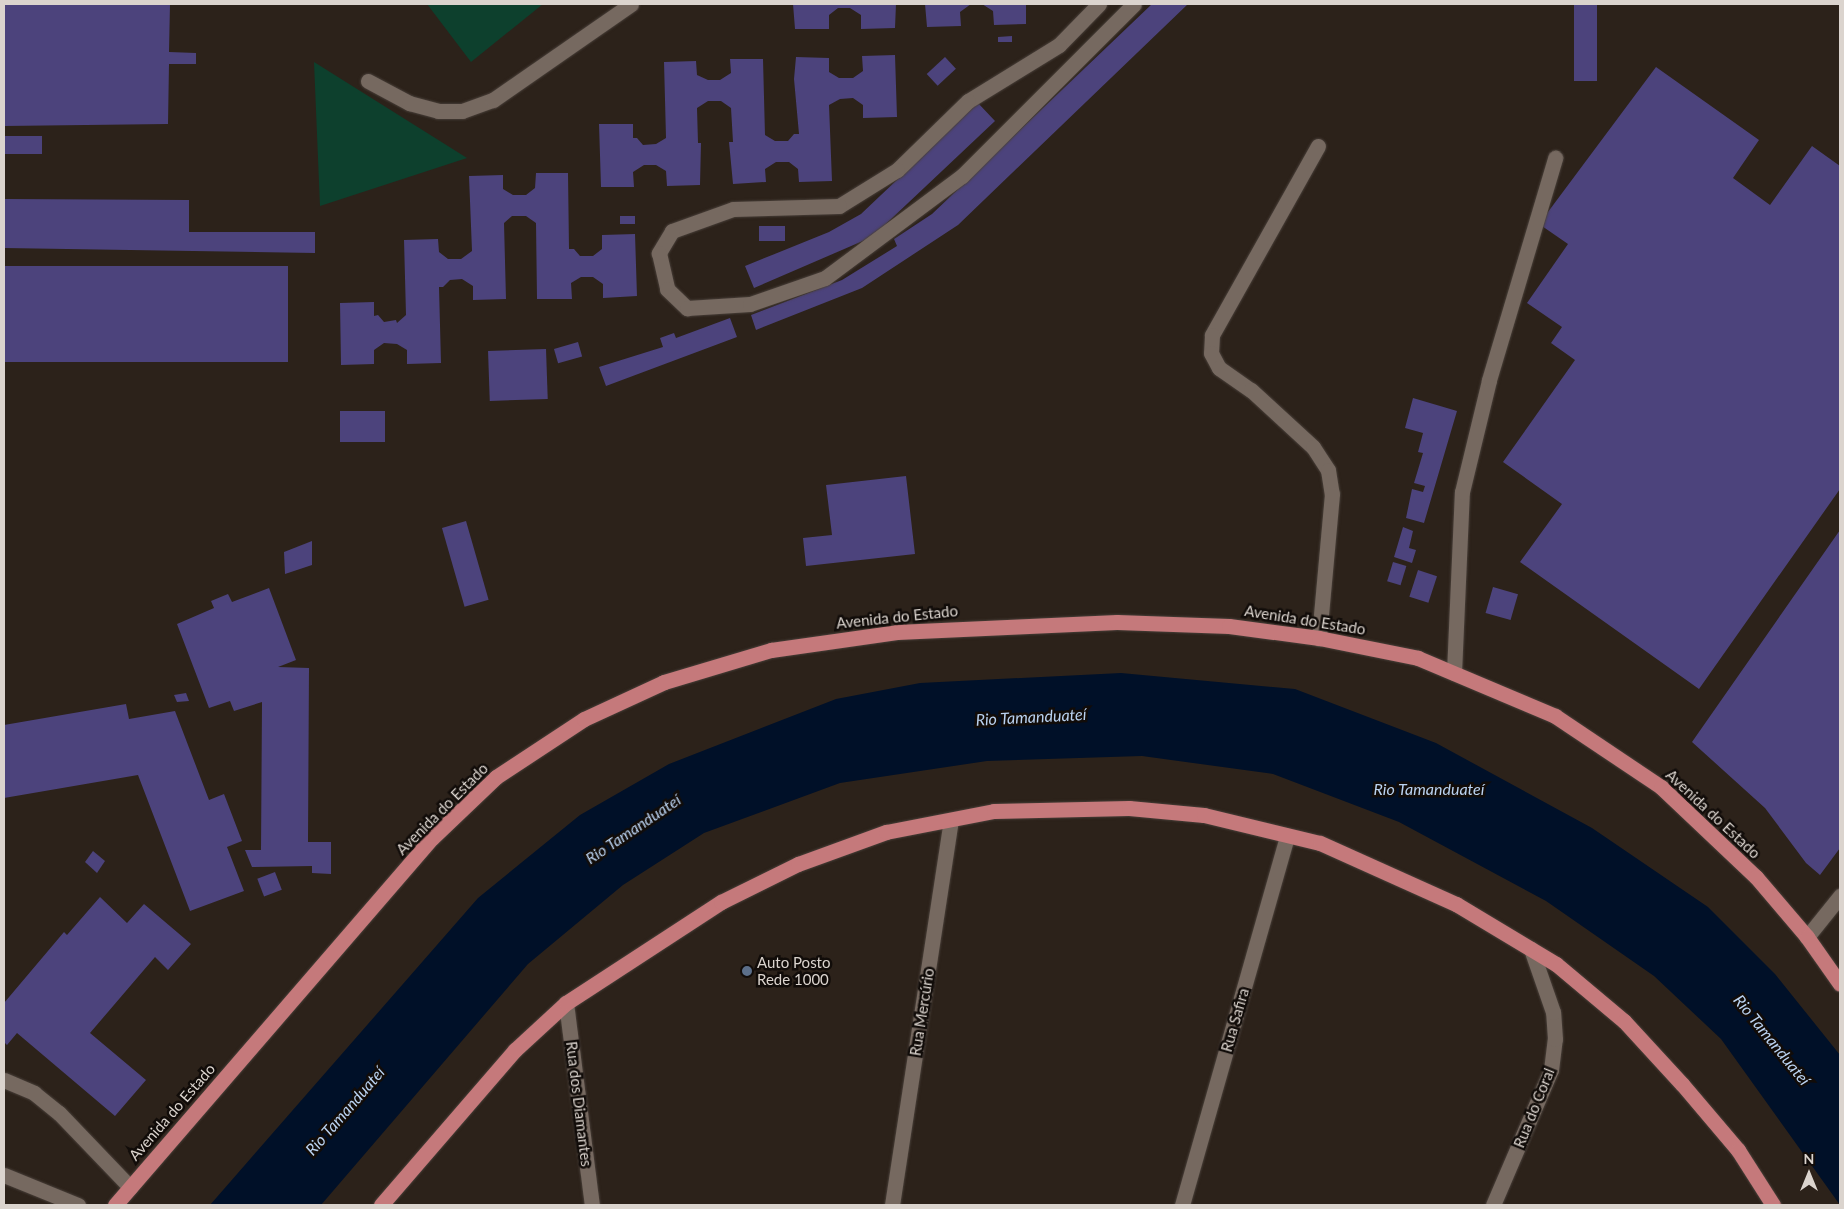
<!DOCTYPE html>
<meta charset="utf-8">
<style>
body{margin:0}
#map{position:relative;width:1844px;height:1209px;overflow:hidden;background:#2c221a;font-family:Lato,sans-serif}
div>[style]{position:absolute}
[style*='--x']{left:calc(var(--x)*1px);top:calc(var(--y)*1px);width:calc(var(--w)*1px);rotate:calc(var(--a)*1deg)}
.green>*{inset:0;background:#0d402d}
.water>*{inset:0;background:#001028}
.building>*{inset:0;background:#4c437c;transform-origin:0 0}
.roads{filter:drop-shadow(0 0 1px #483f39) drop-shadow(0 0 1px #483f39)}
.minor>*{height:15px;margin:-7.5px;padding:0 7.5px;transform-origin:7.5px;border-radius:7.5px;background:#766960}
.highway>*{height:15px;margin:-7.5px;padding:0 7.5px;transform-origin:7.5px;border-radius:7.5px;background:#c5797b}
.dots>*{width:14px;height:14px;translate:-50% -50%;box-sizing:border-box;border:2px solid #110c09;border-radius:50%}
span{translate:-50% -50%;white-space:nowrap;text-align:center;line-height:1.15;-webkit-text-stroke:5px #110c09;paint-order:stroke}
.street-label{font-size:15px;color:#dbd4ce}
.poi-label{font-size:15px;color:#dbd4ce}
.left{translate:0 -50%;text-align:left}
.water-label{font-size:16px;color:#bad2f0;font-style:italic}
.frame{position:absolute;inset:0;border:5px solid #dbd4ce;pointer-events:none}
.north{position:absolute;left:1784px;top:1149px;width:50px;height:50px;-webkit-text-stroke:4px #110c09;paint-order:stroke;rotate:0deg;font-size:14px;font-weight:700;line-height:20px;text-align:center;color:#dbd4ce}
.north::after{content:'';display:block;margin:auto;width:18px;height:22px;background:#dbd4ce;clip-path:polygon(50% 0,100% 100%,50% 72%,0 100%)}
</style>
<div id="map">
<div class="green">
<div style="clip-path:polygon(427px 4px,543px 4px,471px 62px)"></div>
<div style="clip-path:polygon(314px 62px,467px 158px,320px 206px)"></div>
</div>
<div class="water">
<div style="clip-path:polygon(1121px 673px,1295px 689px,1436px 743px,1592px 828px,1708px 907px,1775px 974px,1840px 1055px,1840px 1205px,1721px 1039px,1654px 976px,1546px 901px,1399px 822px,1273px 774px,1142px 756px,987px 761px,840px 783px,704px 833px,623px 885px,528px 964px,321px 1205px,210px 1205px,478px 898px,580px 815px,669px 764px,836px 699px,920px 683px)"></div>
</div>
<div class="building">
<div style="clip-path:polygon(4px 4px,170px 4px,169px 52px,196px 53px,196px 64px,169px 64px,168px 124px,4px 126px)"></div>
<div style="clip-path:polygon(793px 4px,896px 4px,895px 28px,861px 29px,861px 15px,850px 8px,838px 8px,829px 15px,829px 29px,795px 29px)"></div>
<div style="clip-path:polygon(925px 4px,971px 4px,960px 12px,961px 26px,927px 27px)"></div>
<div style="clip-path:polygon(982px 4px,1026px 4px,1026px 24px,994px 25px,993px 11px)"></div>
<div style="clip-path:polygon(1152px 4px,1188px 4px,958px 225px,862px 288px,756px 330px,751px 315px,842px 280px,897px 246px,894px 239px,932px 214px)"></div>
<div style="left:1574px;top:4px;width:23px;height:77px"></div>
<div style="clip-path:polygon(1012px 36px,1012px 42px,998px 42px,998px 37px)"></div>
<div style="clip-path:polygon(895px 55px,897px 117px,863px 118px,863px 105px,853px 98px,840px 99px,829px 105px,832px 181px,799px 182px,798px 169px,789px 162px,776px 162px,765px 169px,766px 182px,733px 184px,729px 142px,733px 142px,731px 108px,721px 101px,708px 101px,697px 108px,698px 143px,701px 143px,700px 185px,667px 186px,666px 171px,656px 165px,644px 165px,633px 172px,634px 187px,601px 187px,599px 124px,633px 124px,633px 138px,637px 138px,643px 145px,656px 144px,666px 138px,664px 62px,696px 61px,697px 75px,708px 80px,720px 80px,731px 73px,730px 59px,763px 59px,765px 135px,775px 141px,788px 141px,794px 134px,799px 134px,794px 79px,796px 57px,829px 58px,829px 72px,839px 78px,853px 78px,863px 71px,862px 56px)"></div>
<div style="left:945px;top:57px;width:16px;height:25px;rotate:47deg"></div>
<div style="clip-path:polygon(1656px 67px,1759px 140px,1733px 178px,1770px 205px,1812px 146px,1840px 166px,1840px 489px,1699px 689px,1520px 562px,1562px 504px,1503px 462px,1575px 360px,1551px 343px,1562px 327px,1527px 303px,1568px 244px,1539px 224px)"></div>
<div style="clip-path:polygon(978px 103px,995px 121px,872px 237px,754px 288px,745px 266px,829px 232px,861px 214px)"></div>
<div style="left:4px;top:136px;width:38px;height:18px"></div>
<div style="clip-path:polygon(536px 173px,568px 173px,569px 249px,574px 249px,580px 256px,593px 256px,602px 249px,602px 235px,635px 234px,637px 296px,603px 298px,603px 284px,593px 277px,581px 277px,571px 283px,572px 299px,537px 299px,536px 223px,526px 216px,512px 216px,504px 223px,506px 299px,473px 300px,473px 286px,462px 279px,450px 280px,443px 287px,439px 287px,441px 363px,407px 364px,407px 350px,397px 344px,384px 343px,374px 350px,374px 364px,341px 365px,340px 303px,374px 302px,374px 316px,378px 315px,384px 322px,396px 320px,397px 323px,406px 315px,404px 240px,438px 239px,439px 252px,448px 259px,461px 259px,472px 251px,469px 176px,503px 175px,503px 189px,513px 195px,526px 195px,535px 188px)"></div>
<div style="clip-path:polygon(4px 199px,189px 200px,189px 232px,315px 232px,315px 253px,4px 248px)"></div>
<div style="left:635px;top:216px;width:8px;height:15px;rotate:90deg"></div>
<div style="left:759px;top:226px;width:26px;height:15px"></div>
<div style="left:4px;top:266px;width:284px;height:96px"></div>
<div style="clip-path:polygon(730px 318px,737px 337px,606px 386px,599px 367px,663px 347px,660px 338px,674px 333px,676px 338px)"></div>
<div style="left:578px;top:342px;width:15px;height:25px;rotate:74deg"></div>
<div style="left:546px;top:349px;width:50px;height:58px;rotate:88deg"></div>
<div style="clip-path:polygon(1413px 398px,1457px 411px,1424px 523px,1406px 518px,1412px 489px,1423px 492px,1425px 486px,1414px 483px,1423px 453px,1418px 452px,1423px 433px,1405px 428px)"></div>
<div style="left:340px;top:411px;width:45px;height:31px"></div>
<div style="clip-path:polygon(906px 476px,915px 554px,806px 566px,803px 538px,832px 535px,826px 485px)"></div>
<div style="left:466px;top:521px;width:82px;height:25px;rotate:74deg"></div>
<div style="clip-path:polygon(1403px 527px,1413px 531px,1409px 548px,1416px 550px,1412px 563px,1394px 557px)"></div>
<div style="clip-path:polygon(1840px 530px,1840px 848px,1820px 875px,1806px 863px,1765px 808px,1692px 742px)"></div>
<div style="clip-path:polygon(312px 541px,312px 565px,285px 574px,284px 552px)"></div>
<div style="left:1393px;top:562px;width:14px;height:20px;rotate:17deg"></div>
<div style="left:1418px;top:570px;width:20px;height:28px;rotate:18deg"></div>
<div style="left:1493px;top:587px;width:26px;height:27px;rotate:16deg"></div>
<div style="clip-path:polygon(269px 588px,296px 660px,278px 667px,309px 668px,308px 842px,331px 842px,331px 874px,312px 873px,312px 866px,252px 867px,245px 850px,261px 850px,262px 702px,234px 711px,230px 701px,209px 708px,177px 624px,214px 608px,211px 601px,228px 594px,232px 602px)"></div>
<div style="clip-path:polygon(186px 693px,189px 701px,177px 702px,174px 695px)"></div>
<div style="clip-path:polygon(126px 704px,129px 719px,175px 711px,209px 800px,224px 794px,242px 841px,227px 847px,244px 891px,190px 911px,138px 775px,4px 798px,4px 725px)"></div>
<div style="clip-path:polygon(93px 851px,105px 861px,97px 873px,85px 862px)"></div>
<div style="left:275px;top:872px;width:19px;height:19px;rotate:69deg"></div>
<div style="clip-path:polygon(100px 897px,127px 923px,144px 904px,191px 944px,168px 970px,155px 957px,90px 1033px,146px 1080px,115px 1116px,17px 1033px,7px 1045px,4px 1042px,4px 1003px,64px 932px,67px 935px)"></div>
</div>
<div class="roads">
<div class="minor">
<div style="--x:1099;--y:4;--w:57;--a:134.3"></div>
<div style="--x:1059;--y:45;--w:107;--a:148.4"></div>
<div style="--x:968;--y:101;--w:99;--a:135.8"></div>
<div style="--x:897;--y:170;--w:68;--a:148.2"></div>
<div style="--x:839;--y:206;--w:106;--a:178.4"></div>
<div style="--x:733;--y:209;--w:65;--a:160.2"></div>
<div style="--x:672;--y:231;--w:26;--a:121"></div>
<div style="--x:659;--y:253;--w:37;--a:77"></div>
<div style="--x:667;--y:289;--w:28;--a:44"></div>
<div style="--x:687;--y:308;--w:63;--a:-3.6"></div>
<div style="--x:750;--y:304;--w:79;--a:-19.1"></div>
<div style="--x:825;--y:278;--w:171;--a:-36.7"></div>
<div style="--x:962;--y:176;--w:243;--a:-45"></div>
<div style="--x:368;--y:81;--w:47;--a:28.2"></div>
<div style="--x:409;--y:103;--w:30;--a:15"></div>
<div style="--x:438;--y:111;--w:24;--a:0"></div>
<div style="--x:462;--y:111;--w:33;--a:-20"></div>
<div style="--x:493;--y:100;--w:168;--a:-34.8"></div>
<div style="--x:1318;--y:146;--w:217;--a:119.3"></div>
<div style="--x:1212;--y:335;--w:18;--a:93"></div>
<div style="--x:1211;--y:353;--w:17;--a:62"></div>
<div style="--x:1219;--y:368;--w:39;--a:35"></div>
<div style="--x:1251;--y:390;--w:84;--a:42.6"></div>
<div style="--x:1313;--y:447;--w:27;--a:57"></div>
<div style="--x:1328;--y:470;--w:24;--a:81"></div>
<div style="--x:1332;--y:494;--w:145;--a:95.2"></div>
<div style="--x:1454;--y:673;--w:181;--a:-87.5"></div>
<div style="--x:1462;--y:492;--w:115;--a:-76.4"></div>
<div style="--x:1489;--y:380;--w:232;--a:-73.4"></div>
<div style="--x:1807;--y:937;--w:53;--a:-51.2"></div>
<div style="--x:566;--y:1003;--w:204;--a:82.7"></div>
<div style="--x:4;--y:1080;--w:33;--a:23"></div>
<div style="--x:34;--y:1093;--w:32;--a:39"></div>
<div style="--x:59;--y:1113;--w:103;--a:46.2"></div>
<div style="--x:4;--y:1175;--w:80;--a:22.1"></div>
<div style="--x:892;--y:1205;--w:389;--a:-81.3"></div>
<div style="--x:1182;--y:1205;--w:384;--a:-74.1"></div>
<div style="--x:1493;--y:1205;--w:147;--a:-66.8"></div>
<div style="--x:1551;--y:1070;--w:31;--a:-83"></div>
<div style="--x:1555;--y:1039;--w:27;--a:-94"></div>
<div style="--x:1553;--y:1012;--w:67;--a:-109.2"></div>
</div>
<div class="highway">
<div style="--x:115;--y:1205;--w:485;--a:-49.2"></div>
<div style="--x:432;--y:838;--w:88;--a:-43.6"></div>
<div style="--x:496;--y:777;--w:105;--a:-33.4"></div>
<div style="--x:584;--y:719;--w:88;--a:-24.8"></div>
<div style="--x:664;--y:682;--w:112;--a:-16.7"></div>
<div style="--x:771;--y:650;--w:127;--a:-8.1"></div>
<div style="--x:897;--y:632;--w:220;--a:-2.6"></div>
<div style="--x:1117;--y:622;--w:112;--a:2"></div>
<div style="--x:1229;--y:626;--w:91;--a:7.6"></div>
<div style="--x:1319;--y:638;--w:101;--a:11.4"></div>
<div style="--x:1418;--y:658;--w:149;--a:22.9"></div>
<div style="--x:1555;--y:716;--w:128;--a:33.8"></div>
<div style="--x:1661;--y:787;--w:131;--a:43.5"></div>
<div style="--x:1756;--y:877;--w:79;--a:49.6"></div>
<div style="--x:1807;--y:937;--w:57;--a:54.9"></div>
<div style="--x:381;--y:1205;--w:205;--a:-49.2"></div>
<div style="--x:515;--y:1050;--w:69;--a:-42.7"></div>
<div style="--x:566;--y:1003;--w:185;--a:-33.1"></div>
<div style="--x:721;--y:902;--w:86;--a:-26.3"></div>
<div style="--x:798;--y:864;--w:94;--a:-20"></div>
<div style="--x:886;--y:832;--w:110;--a:-11"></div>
<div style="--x:994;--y:811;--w:135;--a:-1.3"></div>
<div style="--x:1129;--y:808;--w:75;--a:5.3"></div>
<div style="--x:1204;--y:815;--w:119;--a:13.6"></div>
<div style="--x:1320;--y:843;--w:149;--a:24.2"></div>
<div style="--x:1456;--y:904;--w:117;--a:31"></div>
<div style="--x:1556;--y:964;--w:89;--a:40"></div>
<div style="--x:1624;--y:1021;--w:86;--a:47.4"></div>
<div style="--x:1682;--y:1084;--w:87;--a:49.7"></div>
<div style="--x:1738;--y:1150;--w:65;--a:57.5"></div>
</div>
</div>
<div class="dots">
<div style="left:747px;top:971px;background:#5c6f8a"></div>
</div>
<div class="street-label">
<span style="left:897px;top:617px;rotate:-6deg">Avenida do Estado</span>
<span style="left:1305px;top:620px;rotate:9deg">Avenida do Estado</span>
<span style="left:442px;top:809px;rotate:-45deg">Avenida do Estado</span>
<span style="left:1713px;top:814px;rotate:43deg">Avenida do Estado</span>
<span style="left:922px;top:1012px;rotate:-81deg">Rua Mercúrio</span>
<span style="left:1235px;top:1020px;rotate:-74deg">Rua Safira</span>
<span style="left:579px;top:1104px;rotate:83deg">Rua dos Diamantes</span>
<span style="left:1534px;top:1108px;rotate:-68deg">Rua do Coral</span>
<span style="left:172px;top:1112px;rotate:-49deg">Avenida do Estado</span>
</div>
<div class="poi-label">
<span class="left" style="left:757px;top:971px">Auto Posto<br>Rede 1000</span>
</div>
<div class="water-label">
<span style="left:1031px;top:717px;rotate:-3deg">Rio Tamanduateí</span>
<span style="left:1429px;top:789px">Rio Tamanduateí</span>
<span style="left:633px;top:829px;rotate:-34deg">Rio Tamanduateí</span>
<span style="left:1772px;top:1040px;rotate:51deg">Rio Tamanduateí</span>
<span style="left:345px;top:1111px;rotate:-49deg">Rio Tamanduateí</span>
</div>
<div class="frame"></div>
<div class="north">N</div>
</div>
